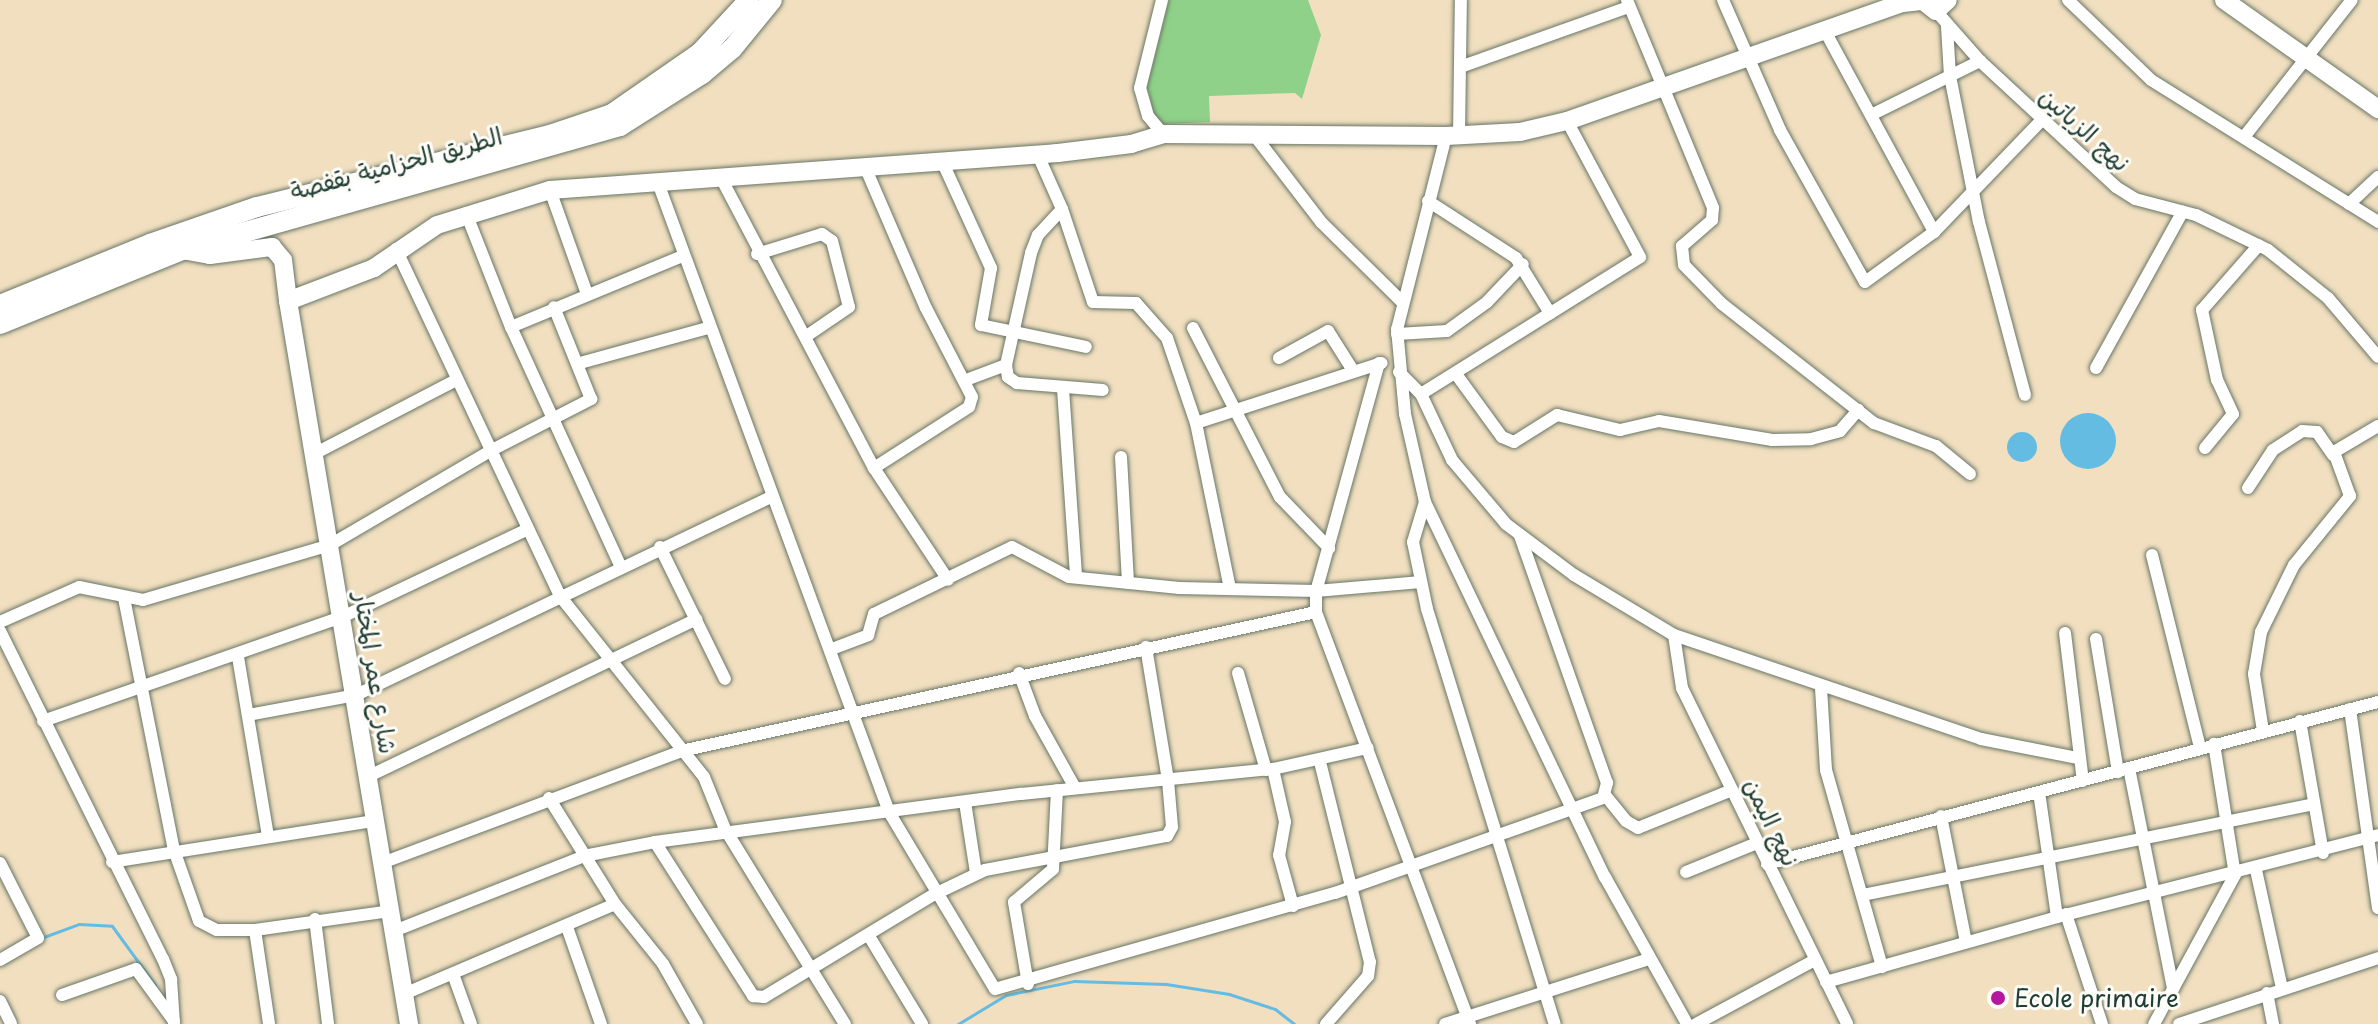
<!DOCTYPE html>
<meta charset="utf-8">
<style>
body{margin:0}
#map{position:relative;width:2378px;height:1024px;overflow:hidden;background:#f1dfc0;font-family:"Playpen Sans","Playpen Sans Arabic",sans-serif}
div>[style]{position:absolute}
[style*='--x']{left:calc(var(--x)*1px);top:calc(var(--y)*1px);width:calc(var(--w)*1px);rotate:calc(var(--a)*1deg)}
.green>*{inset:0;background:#90d189}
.water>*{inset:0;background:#65bce2}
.round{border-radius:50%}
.stream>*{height:3px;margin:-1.5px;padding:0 1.5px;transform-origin:1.5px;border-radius:1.5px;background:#65bce2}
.roads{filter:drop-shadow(0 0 2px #687665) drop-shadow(0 0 2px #687665)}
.street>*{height:12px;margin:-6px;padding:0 6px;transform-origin:6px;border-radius:6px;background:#fff}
.secondary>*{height:18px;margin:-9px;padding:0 9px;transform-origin:9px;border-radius:9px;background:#fff}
.primary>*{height:20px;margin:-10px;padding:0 10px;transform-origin:10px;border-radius:10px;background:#fff}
.dots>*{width:22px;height:22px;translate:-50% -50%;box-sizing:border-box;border:4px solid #fdfcf7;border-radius:50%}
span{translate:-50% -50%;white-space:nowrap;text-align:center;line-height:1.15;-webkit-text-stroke:6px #fdfcf7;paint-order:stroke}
.street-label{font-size:24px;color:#1f3d34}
.poi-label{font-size:24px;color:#1f3d34}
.left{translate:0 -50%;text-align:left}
</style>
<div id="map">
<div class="green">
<div style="clip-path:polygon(1169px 0,1308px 0,1321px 35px,1302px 99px,1295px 93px,1209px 96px,1210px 122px,1164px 124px,1154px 115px,1147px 87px)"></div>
</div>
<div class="water">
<div class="round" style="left:2060px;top:413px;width:56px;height:56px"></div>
<div class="round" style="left:2007px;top:432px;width:30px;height:30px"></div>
</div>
<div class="stream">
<div style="--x:41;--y:938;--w:40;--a:-20.2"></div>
<div style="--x:79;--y:924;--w:33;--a:3"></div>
<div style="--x:112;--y:926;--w:73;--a:53.9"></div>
<div style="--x:958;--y:1024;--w:56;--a:-31.1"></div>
<div style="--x:1006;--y:995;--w:69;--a:-11.6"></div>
<div style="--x:1074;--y:981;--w:92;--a:1.9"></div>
<div style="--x:1166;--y:984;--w:64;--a:9"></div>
<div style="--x:1229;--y:994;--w:48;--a:18.1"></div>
<div style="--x:1275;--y:1009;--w:24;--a:38"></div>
</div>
<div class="roads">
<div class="street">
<div style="--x:1162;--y:0;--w:91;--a:104"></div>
<div style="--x:1140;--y:88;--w:29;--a:74"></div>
<div style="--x:1148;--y:116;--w:23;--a:50"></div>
<div style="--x:1627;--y:0;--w:225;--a:67.5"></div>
<div style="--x:1713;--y:208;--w:12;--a:95"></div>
<div style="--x:1712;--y:220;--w:40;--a:139"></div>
<div style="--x:1682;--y:246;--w:19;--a:84"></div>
<div style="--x:1684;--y:265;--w:54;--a:45.7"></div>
<div style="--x:1722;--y:304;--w:193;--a:38.1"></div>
<div style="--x:1874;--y:423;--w:66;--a:20.4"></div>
<div style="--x:1936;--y:446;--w:44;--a:39.5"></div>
<div style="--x:1723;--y:0;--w:142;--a:66.3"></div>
<div style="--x:1780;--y:130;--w:174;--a:60.8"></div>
<div style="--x:1865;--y:282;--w:85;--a:-35.9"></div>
<div style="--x:1934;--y:232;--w:154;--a:-46.1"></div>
<div style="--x:2068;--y:0;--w:115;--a:43.9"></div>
<div style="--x:2151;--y:80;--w:268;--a:32"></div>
<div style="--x:1936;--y:11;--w:67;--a:48.7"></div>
<div style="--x:1980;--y:61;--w:185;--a:42.8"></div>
<div style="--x:2116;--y:187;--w:22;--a:32"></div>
<div style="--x:2135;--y:199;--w:63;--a:14.7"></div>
<div style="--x:2196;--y:215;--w:80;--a:25.9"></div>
<div style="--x:2268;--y:250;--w:77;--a:38.7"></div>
<div style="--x:2328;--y:298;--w:77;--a:49.7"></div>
<div style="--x:1947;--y:26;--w:50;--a:86.6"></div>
<div style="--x:1950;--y:76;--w:149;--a:78.8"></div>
<div style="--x:1979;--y:222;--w:179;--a:75.1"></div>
<div style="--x:1825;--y:31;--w:229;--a:61.5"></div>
<div style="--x:1463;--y:66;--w:176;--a:-19.6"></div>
<div style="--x:1871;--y:115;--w:122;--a:-26.4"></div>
<div style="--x:1459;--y:135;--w:135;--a:-89.2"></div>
<div style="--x:1255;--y:136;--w:108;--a:52.5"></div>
<div style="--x:1321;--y:222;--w:112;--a:44.6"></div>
<div style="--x:1446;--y:136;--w:199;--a:104.2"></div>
<div style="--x:1397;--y:329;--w:85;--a:84.6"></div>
<div style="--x:1405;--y:414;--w:90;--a:77.2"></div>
<div style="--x:1425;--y:502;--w:416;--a:64.4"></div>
<div style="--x:1605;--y:877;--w:168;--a:60.8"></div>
<div style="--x:2244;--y:137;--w:174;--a:-51.8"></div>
<div style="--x:942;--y:161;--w:118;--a:65.4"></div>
<div style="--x:991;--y:268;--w:58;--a:100"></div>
<div style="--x:981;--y:325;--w:107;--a:11.8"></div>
<div style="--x:866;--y:169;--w:151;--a:66.7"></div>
<div style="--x:926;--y:308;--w:100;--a:62.7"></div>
<div style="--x:972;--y:397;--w:10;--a:107"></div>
<div style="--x:969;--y:407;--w:113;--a:147.3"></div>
<div style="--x:720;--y:176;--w:330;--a:62.2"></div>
<div style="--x:874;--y:468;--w:134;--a:56.5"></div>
<div style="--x:657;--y:180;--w:673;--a:69.84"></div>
<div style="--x:889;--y:812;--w:206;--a:59.1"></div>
<div style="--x:995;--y:989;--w:353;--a:-15.8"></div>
<div style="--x:1335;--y:893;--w:284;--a:-19.5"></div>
<div style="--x:1603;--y:798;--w:16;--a:-75"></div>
<div style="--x:1607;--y:783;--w:262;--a:-109.4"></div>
<div style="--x:550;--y:190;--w:110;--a:70.4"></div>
<div style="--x:1428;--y:201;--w:105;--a:32.9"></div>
<div style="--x:1516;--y:258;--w:65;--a:58.3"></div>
<div style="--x:2349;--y:204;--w:40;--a:-43"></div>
<div style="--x:1062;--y:209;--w:98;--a:71.6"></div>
<div style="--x:1093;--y:302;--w:43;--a:1.3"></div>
<div style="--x:1136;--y:303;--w:47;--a:48.5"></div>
<div style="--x:1167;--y:338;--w:90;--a:71.2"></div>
<div style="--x:1196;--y:423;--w:169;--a:78.4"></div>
<div style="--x:466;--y:213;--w:123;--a:68.5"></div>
<div style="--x:511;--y:327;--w:262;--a:65.4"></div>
<div style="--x:396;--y:249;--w:384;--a:64.7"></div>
<div style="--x:560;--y:596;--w:231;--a:51.5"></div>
<div style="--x:704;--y:777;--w:56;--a:68"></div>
<div style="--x:725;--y:829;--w:229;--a:58.4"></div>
<div style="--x:757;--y:254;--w:68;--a:-17.1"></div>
<div style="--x:822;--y:234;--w:12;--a:35"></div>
<div style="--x:832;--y:241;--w:68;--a:75.6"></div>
<div style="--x:849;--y:307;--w:53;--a:145.7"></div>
<div style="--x:511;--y:327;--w:185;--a:-22.5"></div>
<div style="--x:1193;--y:328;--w:190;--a:62.8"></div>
<div style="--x:1280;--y:497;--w:71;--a:46.1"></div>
<div style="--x:1397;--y:334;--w:50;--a:-3.4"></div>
<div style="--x:1447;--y:331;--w:49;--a:-35.9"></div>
<div style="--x:1487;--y:302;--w:52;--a:-46.5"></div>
<div style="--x:1279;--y:358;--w:56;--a:-28.9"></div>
<div style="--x:1328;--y:331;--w:45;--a:57.7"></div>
<div style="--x:580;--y:363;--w:133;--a:-15.3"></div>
<div style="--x:1379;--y:363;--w:237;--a:105.4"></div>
<div style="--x:1316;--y:591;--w:21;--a:90"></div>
<div style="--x:1316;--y:612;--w:440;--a:69.5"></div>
<div style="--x:1006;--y:365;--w:115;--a:-77.4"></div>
<div style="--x:1031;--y:253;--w:19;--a:-69"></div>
<div style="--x:1038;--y:235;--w:35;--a:-47"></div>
<div style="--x:1062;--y:209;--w:59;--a:-114"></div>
<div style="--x:2096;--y:368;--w:179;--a:-61"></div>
<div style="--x:1399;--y:372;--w:31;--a:45"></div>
<div style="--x:1421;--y:394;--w:73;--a:64.8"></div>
<div style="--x:1452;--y:460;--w:84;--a:49.8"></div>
<div style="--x:1506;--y:524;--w:85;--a:36.9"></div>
<div style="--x:1574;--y:575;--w:117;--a:31"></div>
<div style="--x:1674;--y:635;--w:324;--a:18.7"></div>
<div style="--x:1981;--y:739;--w:99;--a:11.1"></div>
<div style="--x:1456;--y:374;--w:78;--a:53.9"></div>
<div style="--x:1502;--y:437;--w:13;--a:23"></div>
<div style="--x:1514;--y:442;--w:51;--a:-32.1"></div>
<div style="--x:1557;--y:415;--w:65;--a:13.4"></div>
<div style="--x:1620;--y:430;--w:40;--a:-13"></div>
<div style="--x:1659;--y:421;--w:115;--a:9.5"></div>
<div style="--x:1772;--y:440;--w:39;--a:-1"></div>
<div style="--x:1811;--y:439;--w:30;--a:-15"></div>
<div style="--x:1840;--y:431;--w:28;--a:-49"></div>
<div style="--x:966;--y:380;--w:43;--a:-20.6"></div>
<div style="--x:1006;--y:365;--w:12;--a:81"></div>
<div style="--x:1008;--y:377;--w:11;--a:34"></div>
<div style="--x:1017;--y:383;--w:86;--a:4.7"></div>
<div style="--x:1063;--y:389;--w:188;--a:86"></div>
<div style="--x:1421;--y:394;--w:258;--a:-32"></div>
<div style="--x:1640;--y:257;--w:154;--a:-118.2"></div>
<div style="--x:1196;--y:423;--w:195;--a:-17.9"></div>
<div style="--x:2205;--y:448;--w:44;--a:-50.5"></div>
<div style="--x:2233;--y:414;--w:38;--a:-115"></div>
<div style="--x:2217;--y:380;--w:72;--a:-102.1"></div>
<div style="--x:2202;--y:310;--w:86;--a:-48.8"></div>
<div style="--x:314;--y:454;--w:160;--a:-27.5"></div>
<div style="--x:1121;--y:457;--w:126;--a:86.8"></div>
<div style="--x:2248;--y:488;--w:45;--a:-56.7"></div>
<div style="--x:2273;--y:450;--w:35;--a:-33"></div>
<div style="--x:2302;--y:431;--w:15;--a:4"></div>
<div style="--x:2317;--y:432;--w:28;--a:55"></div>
<div style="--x:1425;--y:502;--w:42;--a:106.7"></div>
<div style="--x:1413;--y:542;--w:68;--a:78.2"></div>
<div style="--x:1427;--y:609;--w:434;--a:72.9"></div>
<div style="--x:660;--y:547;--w:147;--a:63.8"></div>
<div style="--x:2152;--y:555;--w:199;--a:76"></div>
<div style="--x:124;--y:598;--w:257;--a:78.8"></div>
<div style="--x:174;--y:850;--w:75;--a:70.6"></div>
<div style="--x:199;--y:921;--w:20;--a:27"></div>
<div style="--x:217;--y:930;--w:38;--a:0"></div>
<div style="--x:255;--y:930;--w:136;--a:-8"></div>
<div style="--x:0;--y:622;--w:86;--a:-23.9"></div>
<div style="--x:79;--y:587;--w:65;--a:11.5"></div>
<div style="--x:143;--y:600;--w:195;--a:-16.4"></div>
<div style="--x:330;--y:545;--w:186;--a:-30.4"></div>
<div style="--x:490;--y:451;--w:114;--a:-27.2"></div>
<div style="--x:591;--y:399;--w:99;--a:-111.9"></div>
<div style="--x:0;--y:631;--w:366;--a:63.6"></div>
<div style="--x:163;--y:959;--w:22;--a:68"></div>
<div style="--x:171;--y:979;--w:45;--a:86.2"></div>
<div style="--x:2065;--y:633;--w:149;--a:83.1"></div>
<div style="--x:1674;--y:635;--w:54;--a:81.4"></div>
<div style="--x:1682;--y:688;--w:374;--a:63.8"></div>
<div style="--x:2096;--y:639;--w:135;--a:80.6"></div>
<div style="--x:832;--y:649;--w:39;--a:-21"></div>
<div style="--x:868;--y:635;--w:22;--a:-74"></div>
<div style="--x:874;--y:614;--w:153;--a:-25.9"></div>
<div style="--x:1012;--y:547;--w:64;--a:27.8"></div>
<div style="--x:1069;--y:577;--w:111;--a:5.7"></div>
<div style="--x:1179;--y:588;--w:137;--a:1.3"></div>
<div style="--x:1316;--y:591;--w:105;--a:-4.9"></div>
<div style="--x:238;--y:657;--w:182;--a:80.5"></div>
<div style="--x:1019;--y:673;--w:46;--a:69.6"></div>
<div style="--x:1035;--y:716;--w:82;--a:60.9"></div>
<div style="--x:1238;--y:673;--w:101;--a:73.9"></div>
<div style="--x:1821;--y:688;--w:82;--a:86.5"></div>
<div style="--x:1826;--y:770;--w:205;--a:74.1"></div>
<div style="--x:2350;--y:709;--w:201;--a:82"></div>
<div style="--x:248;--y:715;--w:110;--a:-10.5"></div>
<div style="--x:356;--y:695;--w:461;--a:-25.5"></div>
<div style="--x:43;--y:721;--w:317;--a:-19.2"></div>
<div style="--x:342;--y:617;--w:204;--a:-25.3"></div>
<div style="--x:2300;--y:721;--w:134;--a:80.1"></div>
<div style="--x:2263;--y:731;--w:58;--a:-99"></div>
<div style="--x:2254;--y:674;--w:43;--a:-80.5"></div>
<div style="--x:2261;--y:632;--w:75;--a:-63.8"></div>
<div style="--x:2294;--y:565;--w:89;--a:-50.9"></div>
<div style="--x:2350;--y:496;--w:47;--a:-110"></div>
<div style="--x:2334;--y:452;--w:51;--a:-30.6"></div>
<div style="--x:1320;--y:762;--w:206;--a:76"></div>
<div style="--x:1370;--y:962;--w:14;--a:98"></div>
<div style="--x:1368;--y:976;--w:64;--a:131.2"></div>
<div style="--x:2129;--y:768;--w:225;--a:78.7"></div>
<div style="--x:1273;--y:769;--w:54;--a:77.2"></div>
<div style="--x:1285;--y:822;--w:34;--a:100"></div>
<div style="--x:1279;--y:855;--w:53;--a:74.6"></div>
<div style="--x:369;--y:776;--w:363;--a:-25.6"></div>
<div style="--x:2039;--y:792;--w:126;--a:81.8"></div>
<div style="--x:1605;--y:795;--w:33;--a:51"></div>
<div style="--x:1626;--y:821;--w:14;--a:30"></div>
<div style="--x:1638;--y:828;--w:101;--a:-22"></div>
<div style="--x:549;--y:798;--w:125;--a:58.1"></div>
<div style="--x:615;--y:904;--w:77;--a:51.3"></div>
<div style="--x:663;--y:964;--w:69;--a:60.5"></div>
<div style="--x:965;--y:802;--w:72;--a:81.2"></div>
<div style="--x:1941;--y:816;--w:128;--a:78.8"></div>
<div style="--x:655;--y:842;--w:183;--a:57.5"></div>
<div style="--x:753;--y:996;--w:11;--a:5"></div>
<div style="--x:764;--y:997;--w:200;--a:-31.1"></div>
<div style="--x:935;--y:894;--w:55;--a:-25.6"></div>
<div style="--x:985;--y:870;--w:185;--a:-10.6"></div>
<div style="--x:1167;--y:836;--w:10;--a:-61"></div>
<div style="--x:1172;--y:827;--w:47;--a:-94.9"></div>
<div style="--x:1168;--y:780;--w:135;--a:-99.4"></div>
<div style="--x:112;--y:862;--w:266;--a:-8.9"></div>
<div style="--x:0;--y:863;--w:84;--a:63.1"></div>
<div style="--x:38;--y:938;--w:44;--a:149.9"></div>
<div style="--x:382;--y:863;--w:319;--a:-20.5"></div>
<div style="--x:681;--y:751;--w:650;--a:-12.35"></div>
<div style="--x:1767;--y:864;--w:632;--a:-14.85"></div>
<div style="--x:2256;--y:870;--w:121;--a:77.6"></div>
<div style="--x:1686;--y:872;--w:77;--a:-22.2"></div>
<div style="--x:1863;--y:895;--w:459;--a:-11.4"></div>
<div style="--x:2066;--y:914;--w:116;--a:71.9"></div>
<div style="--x:315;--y:919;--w:106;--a:82.9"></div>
<div style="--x:567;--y:927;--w:103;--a:70.7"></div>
<div style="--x:255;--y:930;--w:95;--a:81.5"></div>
<div style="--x:394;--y:931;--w:204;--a:-21.5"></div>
<div style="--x:584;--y:856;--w:72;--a:-11.2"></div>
<div style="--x:655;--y:842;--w:369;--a:-7.5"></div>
<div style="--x:1021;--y:794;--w:253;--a:-5.7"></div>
<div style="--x:1273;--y:769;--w:97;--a:-12.5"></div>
<div style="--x:869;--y:936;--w:103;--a:58.9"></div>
<div style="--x:453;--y:974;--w:53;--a:70.2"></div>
<div style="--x:1826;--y:982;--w:240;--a:-15.7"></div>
<div style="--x:2057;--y:917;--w:331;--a:-14.3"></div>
<div style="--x:1028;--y:984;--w:83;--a:-99.7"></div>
<div style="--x:1014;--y:902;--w:51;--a:-40.2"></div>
<div style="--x:1053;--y:869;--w:79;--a:-87.1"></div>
<div style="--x:2267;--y:993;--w:32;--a:79"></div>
<div style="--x:404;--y:994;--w:229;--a:-23.1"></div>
<div style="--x:62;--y:995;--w:78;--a:-19.4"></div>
<div style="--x:136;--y:969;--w:64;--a:53.8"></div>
<div style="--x:0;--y:1001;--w:25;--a:64"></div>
<div style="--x:1445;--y:1024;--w:214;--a:-17.7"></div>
<div style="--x:1696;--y:1024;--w:135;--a:-28.3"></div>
<div style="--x:2154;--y:1024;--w:170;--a:-61.5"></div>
<div style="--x:2235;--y:875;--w:133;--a:-99.1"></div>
<div style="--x:2179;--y:1024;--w:210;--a:-18.3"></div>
</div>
<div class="secondary">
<div style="--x:2224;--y:0;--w:189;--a:35.3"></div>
<div style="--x:182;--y:250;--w:28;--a:10"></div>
<div style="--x:210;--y:255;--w:63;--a:-7.4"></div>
<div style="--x:272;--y:247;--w:17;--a:50"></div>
<div style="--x:283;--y:260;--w:41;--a:83"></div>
<div style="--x:409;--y:1024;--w:733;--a:-99.5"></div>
<div style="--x:288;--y:301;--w:92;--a:-21"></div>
<div style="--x:374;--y:268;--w:76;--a:-34.3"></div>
<div style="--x:437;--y:225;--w:118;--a:-17.2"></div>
<div style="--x:550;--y:190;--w:509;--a:-4.17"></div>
<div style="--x:1058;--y:153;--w:74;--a:-7"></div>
<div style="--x:1131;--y:144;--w:34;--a:-17"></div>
<div style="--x:1163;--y:134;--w:283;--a:0.4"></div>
<div style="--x:1446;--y:136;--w:74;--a:-3.1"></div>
<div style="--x:1520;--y:132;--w:48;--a:-13.2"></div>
<div style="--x:1567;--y:121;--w:356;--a:-19.4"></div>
<div style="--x:1903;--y:3;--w:20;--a:-6"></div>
<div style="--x:1923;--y:1;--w:16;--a:38"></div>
<div style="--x:1936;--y:11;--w:16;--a:-43"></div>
</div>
<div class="primary">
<div style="--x:0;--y:305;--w:162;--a:-22.1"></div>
<div style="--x:150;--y:244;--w:113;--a:-19.1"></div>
<div style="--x:257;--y:207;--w:302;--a:-13.8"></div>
<div style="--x:550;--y:135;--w:65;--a:-18.7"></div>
<div style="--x:612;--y:114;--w:107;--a:-34.7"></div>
<div style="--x:700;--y:53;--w:72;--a:-47.2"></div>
<div style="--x:0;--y:324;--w:196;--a:-22.1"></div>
<div style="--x:182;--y:250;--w:455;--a:-15.8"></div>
<div style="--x:620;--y:126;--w:97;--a:-32.4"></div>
<div style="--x:702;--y:74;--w:39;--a:-40"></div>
<div style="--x:732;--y:49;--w:63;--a:-50.8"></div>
</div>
</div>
<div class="dots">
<div style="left:1998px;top:998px;background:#b5179e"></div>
</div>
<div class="street-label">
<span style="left:2085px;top:129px;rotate:42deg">نهج الزياتين</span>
<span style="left:396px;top:163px;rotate:-15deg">الطريق الحزامية بقفصة</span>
<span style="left:376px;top:673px;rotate:81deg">شارع عمر المختار</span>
<span style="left:1772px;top:822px;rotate:64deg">نهج اليمن</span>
</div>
<div class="poi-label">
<span class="left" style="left:2014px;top:998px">Ecole primaire</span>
</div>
</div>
